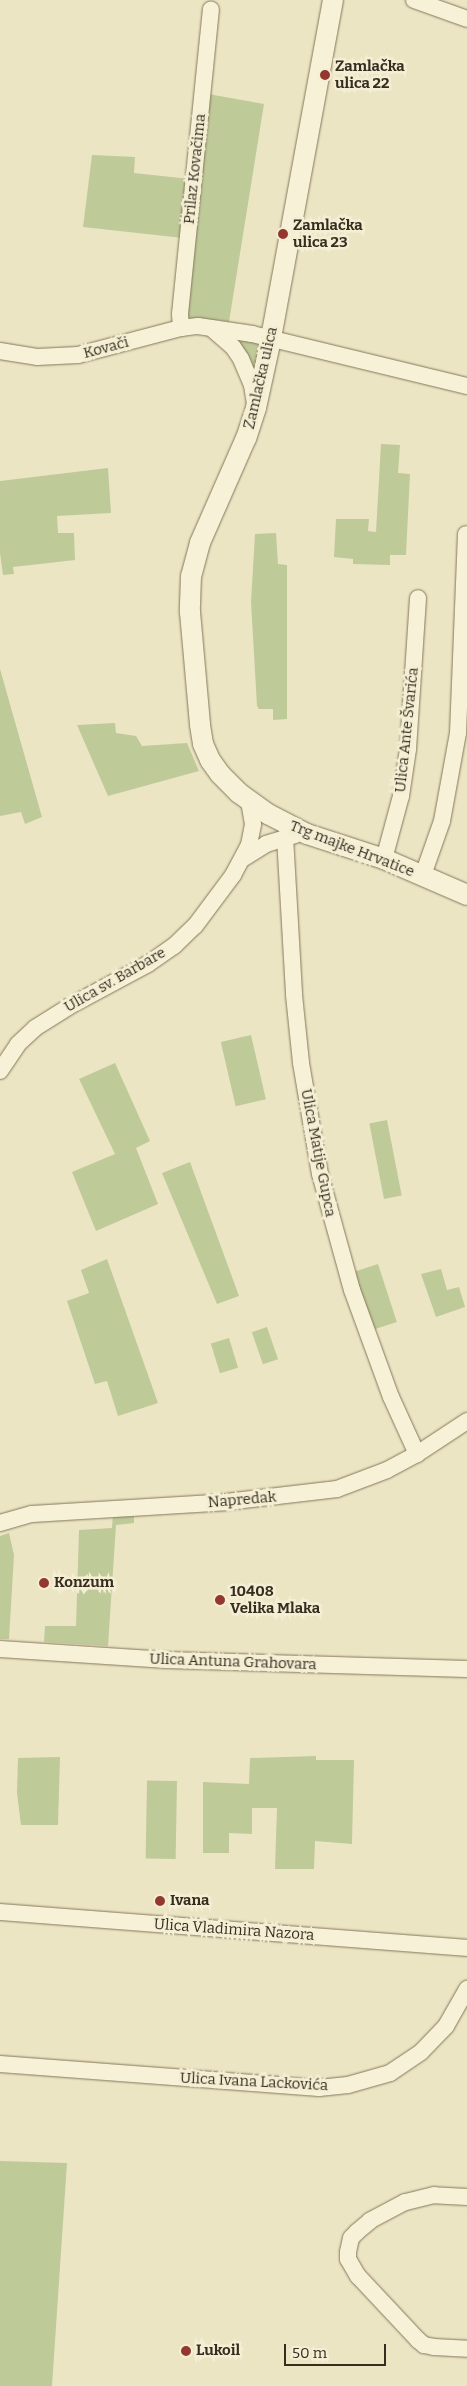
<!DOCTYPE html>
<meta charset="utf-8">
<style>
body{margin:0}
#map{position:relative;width:467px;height:2386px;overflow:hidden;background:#ece5c4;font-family:Bitter,serif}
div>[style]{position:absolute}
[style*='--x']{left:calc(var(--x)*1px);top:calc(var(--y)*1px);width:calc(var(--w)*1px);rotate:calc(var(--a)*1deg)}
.green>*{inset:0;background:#bfca99;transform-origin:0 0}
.roads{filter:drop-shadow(0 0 1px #86775b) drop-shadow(0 0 1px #86775b)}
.minor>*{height:16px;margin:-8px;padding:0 8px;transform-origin:8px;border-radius:8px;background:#f7f1d7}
.tertiary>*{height:20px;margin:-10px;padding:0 10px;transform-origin:10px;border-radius:10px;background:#f7f1d7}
.dots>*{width:14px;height:14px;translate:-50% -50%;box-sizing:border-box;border:2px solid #f4eed4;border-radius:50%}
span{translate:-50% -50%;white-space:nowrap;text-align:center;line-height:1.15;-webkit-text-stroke:5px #f4eed4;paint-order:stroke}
.poi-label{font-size:15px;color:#372d1f;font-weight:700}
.left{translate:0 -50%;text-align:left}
.street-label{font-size:15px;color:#372d1f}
.scale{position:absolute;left:284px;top:2344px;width:102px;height:22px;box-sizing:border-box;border:2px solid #372d1f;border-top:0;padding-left:6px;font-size:15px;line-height:18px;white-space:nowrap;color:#372d1f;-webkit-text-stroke:4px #f4eed4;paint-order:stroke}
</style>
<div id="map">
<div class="green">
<div style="clip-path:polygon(208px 94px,264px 104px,229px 322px,218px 320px,198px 322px,190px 319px,185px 314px)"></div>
<div style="clip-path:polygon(92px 155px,135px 157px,134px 173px,190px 179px,183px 238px,83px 227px)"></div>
<div style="clip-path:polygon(230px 336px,262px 342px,255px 372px)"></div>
<div style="clip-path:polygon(381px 444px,400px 445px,398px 473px,410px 474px,406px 555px,390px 555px,390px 565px,353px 564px,353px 559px,334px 557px,336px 519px,369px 519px,368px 531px,376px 532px)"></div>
<div style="clip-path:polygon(108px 468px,111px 513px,57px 516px,58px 533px,74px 533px,75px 560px,13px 567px,14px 574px,3px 575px,0 553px,0 481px)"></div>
<div style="clip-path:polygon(276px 533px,278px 564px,287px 565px,287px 719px,273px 720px,273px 709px,259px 709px,257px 706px,251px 602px,255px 534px)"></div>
<div style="clip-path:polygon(0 669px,42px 817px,25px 824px,21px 812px,0 816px)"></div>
<div style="clip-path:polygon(115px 723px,116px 733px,136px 736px,142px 746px,187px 743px,199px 771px,108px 796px,77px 725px)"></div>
<div style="left:251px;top:1035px;width:66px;height:31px;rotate:77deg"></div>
<div style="clip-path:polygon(115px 1063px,150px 1141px,136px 1148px,158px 1204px,96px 1231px,72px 1172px,115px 1154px,79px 1079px)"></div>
<div style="left:387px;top:1120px;width:77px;height:18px;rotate:79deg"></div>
<div style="clip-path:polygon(190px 1162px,239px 1296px,217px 1304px,162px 1173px)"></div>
<div style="clip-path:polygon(107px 1259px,158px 1403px,118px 1416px,107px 1381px,95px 1384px,67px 1301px,89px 1293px,81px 1270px)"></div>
<div style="left:378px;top:1264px;width:61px;height:30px;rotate:72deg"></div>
<div style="clip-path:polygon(441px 1269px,447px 1290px,459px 1287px,465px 1307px,436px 1317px,421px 1274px)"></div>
<div style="left:267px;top:1327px;width:34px;height:16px;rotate:71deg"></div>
<div style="left:229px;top:1338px;width:31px;height:19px;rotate:73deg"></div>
<div style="clip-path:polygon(113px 1513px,134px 1513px,134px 1523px,116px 1525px,108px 1646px,44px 1642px,45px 1626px,76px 1626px,79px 1530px,112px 1528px)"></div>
<div style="clip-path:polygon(9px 1533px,14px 1555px,9px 1639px,0 1639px,0 1536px)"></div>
<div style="clip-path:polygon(316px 1756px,316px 1760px,354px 1760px,352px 1844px,315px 1841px,314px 1869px,275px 1869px,277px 1808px,252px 1808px,252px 1834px,229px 1833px,229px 1853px,203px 1853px,203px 1782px,249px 1784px,250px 1758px)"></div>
<div style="clip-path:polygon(60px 1757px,58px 1825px,21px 1825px,17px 1793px,18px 1758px)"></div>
<div style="left:177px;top:1781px;width:78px;height:30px;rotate:91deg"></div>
<div style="clip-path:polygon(0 2161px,67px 2163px,52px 2386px,0 2386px)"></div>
</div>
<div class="roads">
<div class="minor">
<div style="--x:414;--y:0;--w:56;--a:19.7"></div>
<div style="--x:181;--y:328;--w:14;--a:-94"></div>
<div style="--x:180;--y:314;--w:306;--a:-84.2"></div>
<div style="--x:211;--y:328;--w:29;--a:41"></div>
<div style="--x:233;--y:347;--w:14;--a:56"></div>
<div style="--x:241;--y:359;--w:28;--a:67"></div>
<div style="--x:252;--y:385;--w:18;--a:81"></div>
<div style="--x:0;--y:351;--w:37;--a:9"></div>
<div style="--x:37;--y:357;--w:41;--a:-2.8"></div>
<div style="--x:78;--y:355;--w:106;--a:-14.7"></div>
<div style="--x:181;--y:328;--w:17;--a:-7"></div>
<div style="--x:198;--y:326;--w:55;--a:8.4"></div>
<div style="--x:252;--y:334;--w:221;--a:13.6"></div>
<div style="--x:285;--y:837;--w:158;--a:86.7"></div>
<div style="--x:294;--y:995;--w:68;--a:84.1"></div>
<div style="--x:301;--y:1063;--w:113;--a:80.3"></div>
<div style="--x:320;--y:1174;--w:120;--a:74.6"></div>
<div style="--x:352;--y:1290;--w:114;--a:70"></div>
<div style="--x:391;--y:1397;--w:63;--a:65.5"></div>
<div style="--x:244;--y:858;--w:26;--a:-32"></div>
<div style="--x:266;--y:844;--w:31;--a:-17"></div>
<div style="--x:384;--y:859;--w:65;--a:-74.9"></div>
<div style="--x:401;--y:796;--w:48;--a:-81.5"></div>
<div style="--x:408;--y:749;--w:151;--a:-86.2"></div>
<div style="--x:423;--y:875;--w:57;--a:-70.6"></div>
<div style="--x:442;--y:821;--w:89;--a:-79.7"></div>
<div style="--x:458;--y:733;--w:199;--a:-87.7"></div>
<div style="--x:0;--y:1071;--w:32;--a:-56"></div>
<div style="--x:18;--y:1044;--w:23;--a:-43"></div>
<div style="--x:35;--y:1028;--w:39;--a:-32"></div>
<div style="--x:68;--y:1007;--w:91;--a:-28.3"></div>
<div style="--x:148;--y:964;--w:32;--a:-35"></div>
<div style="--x:174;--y:946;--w:29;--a:-44"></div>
<div style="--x:195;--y:926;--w:64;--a:-53.3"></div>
<div style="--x:233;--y:875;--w:34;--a:-62"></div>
<div style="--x:249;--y:845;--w:21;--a:-79"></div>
<div style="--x:253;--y:824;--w:22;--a:-100"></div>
<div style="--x:0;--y:1523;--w:33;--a:-16"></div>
<div style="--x:32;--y:1514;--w:194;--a:-3.5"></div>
<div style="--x:226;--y:1502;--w:112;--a:-6.7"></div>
<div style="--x:337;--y:1489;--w:53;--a:-20.8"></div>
<div style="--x:387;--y:1470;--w:34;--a:-28"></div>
<div style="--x:417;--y:1454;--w:60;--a:-33.4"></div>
<div style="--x:0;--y:1649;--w:167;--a:3.8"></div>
<div style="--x:167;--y:1660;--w:300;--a:1.7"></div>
<div style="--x:0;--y:1912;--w:468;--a:4.4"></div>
<div style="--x:0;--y:2064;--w:320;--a:4.3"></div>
<div style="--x:319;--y:2088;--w:29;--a:-6"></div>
<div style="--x:348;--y:2085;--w:44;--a:-15.9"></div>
<div style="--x:390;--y:2073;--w:37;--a:-34"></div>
<div style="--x:421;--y:2052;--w:36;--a:-46"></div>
<div style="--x:446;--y:2026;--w:43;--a:-60.4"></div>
<div style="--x:467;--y:2197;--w:33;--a:-177"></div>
<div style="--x:434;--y:2195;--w:30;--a:166"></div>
<div style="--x:405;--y:2202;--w:40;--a:152"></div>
<div style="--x:370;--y:2221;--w:17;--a:140"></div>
<div style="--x:357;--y:2232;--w:8;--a:135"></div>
<div style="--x:351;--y:2238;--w:14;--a:102"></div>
<div style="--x:348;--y:2252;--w:7;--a:90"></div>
<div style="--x:348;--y:2259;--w:20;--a:60"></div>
<div style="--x:358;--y:2276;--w:88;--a:46.8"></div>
<div style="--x:418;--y:2340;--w:8;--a:40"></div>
<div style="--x:424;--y:2345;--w:10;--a:11"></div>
<div style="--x:434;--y:2347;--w:33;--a:3"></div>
</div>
<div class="tertiary">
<div style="--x:333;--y:0;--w:345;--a:100.4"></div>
<div style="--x:271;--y:339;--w:71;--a:102.3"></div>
<div style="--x:256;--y:408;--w:32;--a:108"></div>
<div style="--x:246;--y:438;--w:115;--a:113.7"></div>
<div style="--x:200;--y:543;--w:34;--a:105"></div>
<div style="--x:191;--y:576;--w:36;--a:92"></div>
<div style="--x:190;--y:612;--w:113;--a:84.9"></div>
<div style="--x:200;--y:725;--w:19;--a:81"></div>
<div style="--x:203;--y:744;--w:17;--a:66"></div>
<div style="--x:210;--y:760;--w:17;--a:54"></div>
<div style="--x:220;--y:774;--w:27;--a:45"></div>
<div style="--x:239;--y:793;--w:36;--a:36"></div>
<div style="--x:268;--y:814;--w:44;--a:27.1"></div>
<div style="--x:307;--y:834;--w:81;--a:18"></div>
<div style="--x:384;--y:859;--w:90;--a:23.4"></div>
</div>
</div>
<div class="dots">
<div style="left:325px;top:75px;background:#93382e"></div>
<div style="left:283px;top:234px;background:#93382e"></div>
<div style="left:44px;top:1583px;background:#93382e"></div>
<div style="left:220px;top:1600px;background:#93382e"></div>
<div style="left:160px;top:1901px;background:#93382e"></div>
<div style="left:186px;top:2351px;background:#93382e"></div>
</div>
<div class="poi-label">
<span class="left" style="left:335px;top:75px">Zamlačka<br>ulica 22</span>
<span class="left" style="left:293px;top:234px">Zamlačka<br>ulica 23</span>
<span class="left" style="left:54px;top:1583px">Konzum</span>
<span class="left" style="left:230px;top:1600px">10408<br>Velika Mlaka</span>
<span class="left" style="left:170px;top:1901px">Ivana</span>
<span class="left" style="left:196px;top:2351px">Lukoil</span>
</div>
<div class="street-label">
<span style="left:195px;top:169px;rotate:-84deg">Prilaz Kovačima</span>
<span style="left:106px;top:348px;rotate:-15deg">Kovači</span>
<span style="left:261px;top:378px;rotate:-77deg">Zamlačka ulica</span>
<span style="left:407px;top:730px;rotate:-84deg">Ulica Ante Švarića</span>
<span style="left:352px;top:849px;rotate:21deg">Trg majke Hrvatice</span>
<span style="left:115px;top:980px;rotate:-30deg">Ulica sv. Barbare</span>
<span style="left:318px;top:1153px;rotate:79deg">Ulica Matije Gupca</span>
<span style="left:242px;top:1500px;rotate:-5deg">Napredak</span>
<span style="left:233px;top:1662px;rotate:2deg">Ulica Antuna Grahovara</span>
<span style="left:234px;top:1930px;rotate:4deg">Ulica Vladimira Nazora</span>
<span style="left:254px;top:2082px;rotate:3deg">Ulica Ivana Lackovića</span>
</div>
<div class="scale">50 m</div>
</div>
